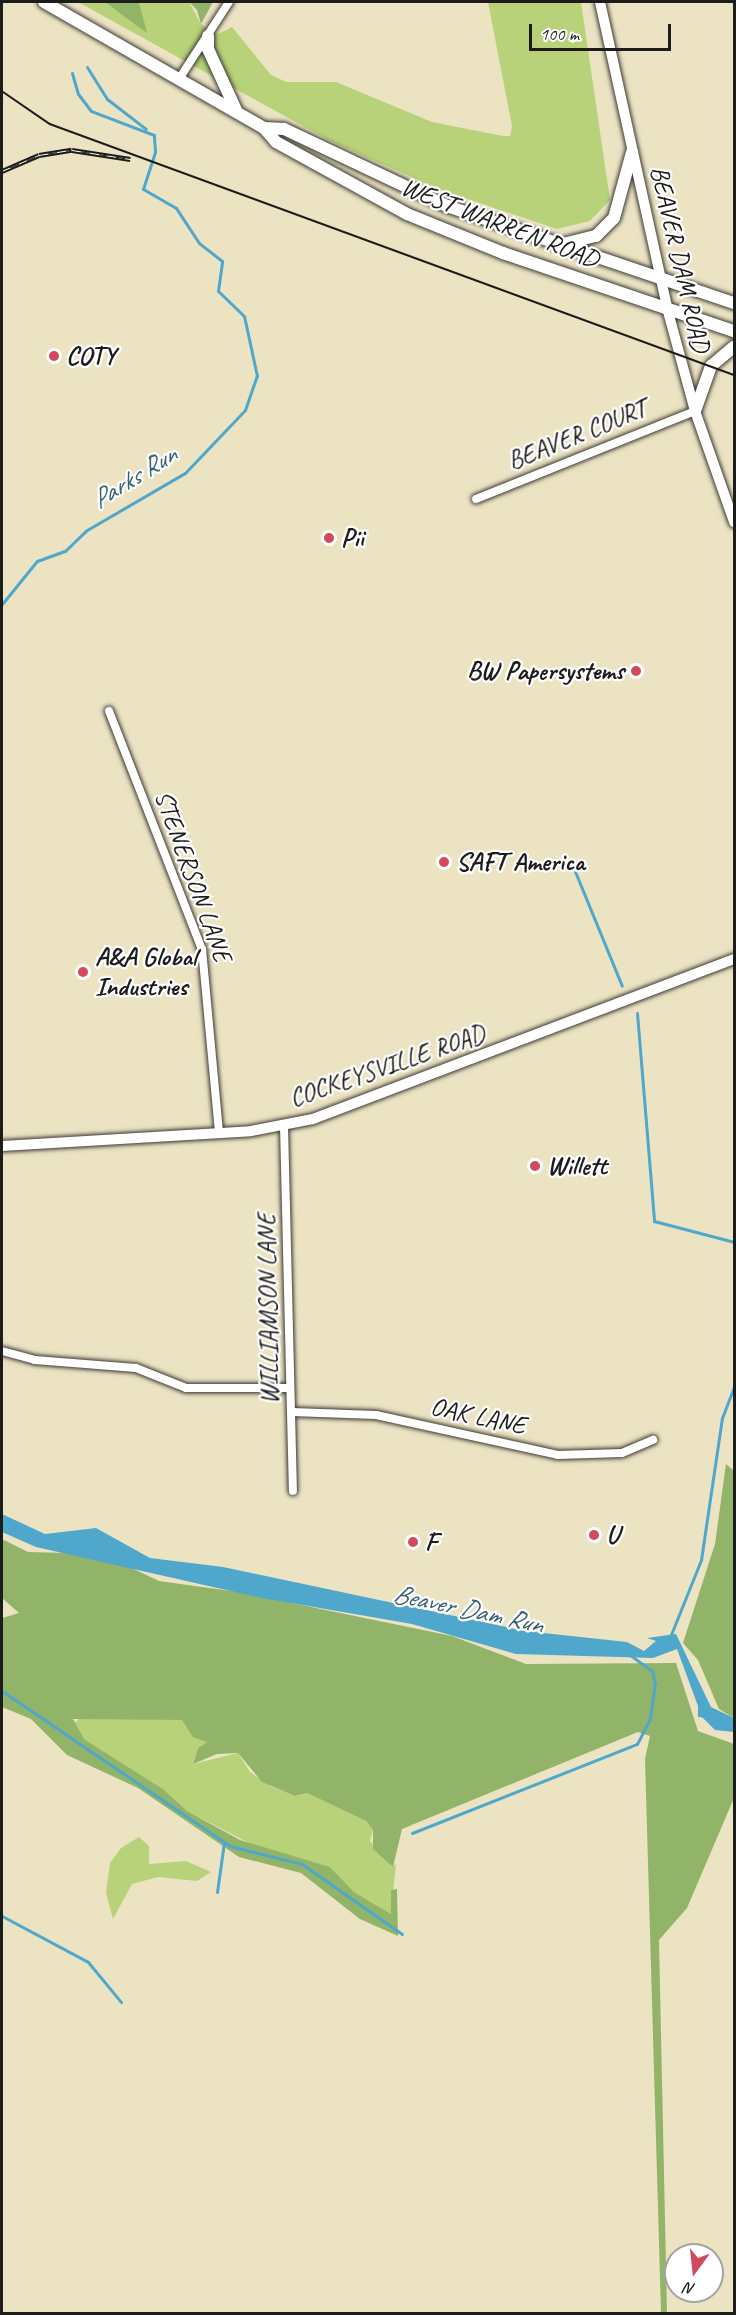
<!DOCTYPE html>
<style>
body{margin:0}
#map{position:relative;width:736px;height:2315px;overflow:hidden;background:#ece3c3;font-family:Caveat,sans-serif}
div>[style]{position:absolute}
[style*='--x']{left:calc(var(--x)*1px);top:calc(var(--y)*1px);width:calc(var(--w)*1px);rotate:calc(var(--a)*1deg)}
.green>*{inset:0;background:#b7d278}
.forest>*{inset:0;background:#91b468}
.water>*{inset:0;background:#4fa8cc}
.stream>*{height:3px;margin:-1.5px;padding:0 1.5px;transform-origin:1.5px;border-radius:1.5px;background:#4fa8cc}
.roads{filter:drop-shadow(0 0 2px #3b3a35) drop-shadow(0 0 2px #3b3a35)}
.street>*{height:8px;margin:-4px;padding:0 4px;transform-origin:4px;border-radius:4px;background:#fff}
.secondary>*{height:10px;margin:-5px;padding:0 5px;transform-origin:5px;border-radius:5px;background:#fff}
.primary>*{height:12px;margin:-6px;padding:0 6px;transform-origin:6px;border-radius:6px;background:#fff}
.tram>*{height:1.5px;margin:-0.75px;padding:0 0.75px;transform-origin:0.75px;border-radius:0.75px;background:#1c1c1c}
.rail>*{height:5px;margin-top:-2.5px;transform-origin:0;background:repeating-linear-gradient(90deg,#fff 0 9px,#1c1c1c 0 18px);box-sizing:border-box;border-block:2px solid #1c1c1c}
.dots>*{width:16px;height:16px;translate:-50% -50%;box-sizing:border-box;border:3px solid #fff;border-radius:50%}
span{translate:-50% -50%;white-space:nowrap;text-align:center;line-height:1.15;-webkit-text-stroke:4.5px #fff;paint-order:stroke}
.street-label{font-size:26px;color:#1c1c1c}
.poi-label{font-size:26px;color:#1c1c1c;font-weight:700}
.left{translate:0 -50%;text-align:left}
.right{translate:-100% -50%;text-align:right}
.water-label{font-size:27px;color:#366274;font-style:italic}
.frame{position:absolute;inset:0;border:3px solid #1c1c1c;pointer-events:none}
.north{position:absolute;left:664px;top:2243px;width:60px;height:60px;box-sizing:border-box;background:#fff;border:2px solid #a4a4a4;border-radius:50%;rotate:195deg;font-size:16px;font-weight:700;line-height:24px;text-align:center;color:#1c1c1c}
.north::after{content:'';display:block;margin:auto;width:21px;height:27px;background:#d1495b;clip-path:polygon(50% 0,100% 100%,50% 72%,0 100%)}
.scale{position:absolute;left:529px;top:24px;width:142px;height:27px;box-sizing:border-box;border:3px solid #1c1c1c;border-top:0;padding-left:8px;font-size:18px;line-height:21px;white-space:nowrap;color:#1c1c1c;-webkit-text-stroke:4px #fff;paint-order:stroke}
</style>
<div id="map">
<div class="green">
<div style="clip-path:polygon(78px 2px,105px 2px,146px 32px,139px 2px,189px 2px,201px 24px,216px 35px,232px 27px,271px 75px,286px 82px,336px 82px,432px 122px,503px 136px,510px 136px,512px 126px,488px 2px,581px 2px,610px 200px,590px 221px,557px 229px,441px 190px,330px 141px)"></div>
<div style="clip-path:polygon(81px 1717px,182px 1720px,207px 1742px,198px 1748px,193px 1764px,238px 1753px,250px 1772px,272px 1787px,296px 1796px,307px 1793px,366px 1821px,373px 1830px,370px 1841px,393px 1867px,396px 1863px,391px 1914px,354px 1892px,330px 1867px,257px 1847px,187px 1811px,163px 1789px,84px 1739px,72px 1725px)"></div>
<div style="clip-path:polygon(139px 1837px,149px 1846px,149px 1864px,186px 1861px,211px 1872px,197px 1881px,158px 1877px,132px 1884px,113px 1919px,106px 1893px,110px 1863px,121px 1848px)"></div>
</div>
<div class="forest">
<div style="clip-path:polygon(105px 2px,139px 2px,147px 33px,125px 17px)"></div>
<div style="clip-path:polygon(189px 2px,213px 2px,201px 24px,197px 10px)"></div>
<div style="clip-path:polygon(726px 1464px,734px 1471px,734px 1718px,719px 1709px,698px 1660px,683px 1643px,715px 1544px)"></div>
<div style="clip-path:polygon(2px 1539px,28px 1552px,102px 1554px,159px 1581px,238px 1592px,452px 1636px,526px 1664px,676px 1663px,698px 1731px,734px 1744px,734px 1798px,687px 1908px,659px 1940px,667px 2313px,661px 2313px,645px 1759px,650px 1736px,638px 1732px,402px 1829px,393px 1867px,373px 1849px,373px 1830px,366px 1821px,307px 1793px,295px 1796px,262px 1782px,238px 1753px,217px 1754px,193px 1764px,198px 1748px,207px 1742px,193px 1737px,182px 1720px,73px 1719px,84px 1739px,163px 1789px,187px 1811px,240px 1840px,330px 1867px,354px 1892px,391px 1914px,391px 1890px,397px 1889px,398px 1936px,360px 1919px,301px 1873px,239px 1857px,138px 1788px,67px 1755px,31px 1719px,2px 1707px,2px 1618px,19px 1613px,2px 1598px)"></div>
</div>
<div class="water">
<div style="clip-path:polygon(2px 1514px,45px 1534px,96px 1528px,150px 1558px,223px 1567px,525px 1631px,627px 1642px,644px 1651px,656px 1641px,647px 1638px,676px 1634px,711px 1707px,734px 1718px,734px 1732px,715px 1730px,702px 1717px,677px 1649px,653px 1658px,516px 1654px,412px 1624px,262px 1598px,36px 1547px,2px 1532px)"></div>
</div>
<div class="stream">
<div style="--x:87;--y:67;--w:38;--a:58"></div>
<div style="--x:107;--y:99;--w:49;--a:37.6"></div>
<div style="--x:2;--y:604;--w:55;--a:-50.9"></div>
<div style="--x:37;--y:561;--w:30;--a:-20"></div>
<div style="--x:65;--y:551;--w:30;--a:-44"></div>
<div style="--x:87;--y:530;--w:113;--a:-30.2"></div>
<div style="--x:185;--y:473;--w:87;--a:-46.4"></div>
<div style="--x:245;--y:410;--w:36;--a:-71"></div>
<div style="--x:257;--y:376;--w:61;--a:-102.2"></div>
<div style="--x:244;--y:316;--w:36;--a:-136"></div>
<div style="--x:218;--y:291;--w:30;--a:-82"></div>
<div style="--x:222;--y:261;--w:29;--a:-142"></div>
<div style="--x:199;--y:243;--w:42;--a:-123.3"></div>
<div style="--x:176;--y:208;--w:38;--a:-150"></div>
<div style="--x:143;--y:189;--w:40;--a:-72"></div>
<div style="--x:155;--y:151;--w:16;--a:-94"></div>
<div style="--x:154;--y:135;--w:67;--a:-159.1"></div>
<div style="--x:91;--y:111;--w:21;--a:-127"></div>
<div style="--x:78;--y:94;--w:22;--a:-106"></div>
<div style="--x:574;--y:869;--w:126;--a:67.7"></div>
<div style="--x:637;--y:1013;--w:209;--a:85.3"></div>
<div style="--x:654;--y:1221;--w:83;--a:14.7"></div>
<div style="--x:670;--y:1637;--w:83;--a:-68.1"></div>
<div style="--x:701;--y:1560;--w:144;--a:-81.6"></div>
<div style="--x:722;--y:1418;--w:34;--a:-69"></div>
<div style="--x:2;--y:1691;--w:276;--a:34.2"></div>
<div style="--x:230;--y:1846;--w:74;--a:14"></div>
<div style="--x:302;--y:1864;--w:122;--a:35"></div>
<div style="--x:699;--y:1698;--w:17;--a:90"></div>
<div style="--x:699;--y:1715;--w:35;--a:7"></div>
<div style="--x:412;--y:1833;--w:242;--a:-21.6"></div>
<div style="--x:637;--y:1744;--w:29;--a:-63"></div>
<div style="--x:650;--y:1718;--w:34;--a:-82"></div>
<div style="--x:655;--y:1684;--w:13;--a:-103"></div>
<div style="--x:652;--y:1671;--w:27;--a:-144"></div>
<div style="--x:217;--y:1892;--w:50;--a:-82"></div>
<div style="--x:2;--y:1916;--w:98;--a:28.1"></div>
<div style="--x:88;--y:1962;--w:52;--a:50.5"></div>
</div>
<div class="roads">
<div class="street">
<div style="--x:179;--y:79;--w:92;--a:-57"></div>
<div style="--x:476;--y:499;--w:236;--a:-21.9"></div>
<div style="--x:109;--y:711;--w:256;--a:68.7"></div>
<div style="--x:202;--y:949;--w:185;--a:84.7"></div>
<div style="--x:284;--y:1126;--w:365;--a:88.6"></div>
<div style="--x:2;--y:1351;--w:34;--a:15"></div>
<div style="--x:35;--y:1360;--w:101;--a:4.5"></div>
<div style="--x:136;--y:1368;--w:54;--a:21.8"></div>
<div style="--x:186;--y:1388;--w:104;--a:0"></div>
<div style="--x:292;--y:1412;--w:84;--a:2"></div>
<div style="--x:376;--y:1415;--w:186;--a:12.4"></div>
<div style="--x:558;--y:1455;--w:64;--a:-1.8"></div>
<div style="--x:622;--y:1453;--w:34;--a:-23"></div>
</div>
<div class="secondary">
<div style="--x:600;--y:2;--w:313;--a:77.6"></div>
<div style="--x:667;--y:308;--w:107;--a:74.8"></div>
<div style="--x:695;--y:411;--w:118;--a:70.6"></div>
<div style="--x:2;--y:1146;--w:249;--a:-3.4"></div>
<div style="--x:251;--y:1131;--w:63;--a:-11"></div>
<div style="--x:313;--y:1119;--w:450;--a:-20.8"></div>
</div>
<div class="primary">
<div style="--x:44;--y:2;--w:254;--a:29.8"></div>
<div style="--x:264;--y:128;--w:18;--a:49"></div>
<div style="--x:276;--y:142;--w:149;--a:28.8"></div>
<div style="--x:407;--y:214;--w:104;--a:22.1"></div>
<div style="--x:503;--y:253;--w:244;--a:18.7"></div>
<div style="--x:208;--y:36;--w:13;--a:90"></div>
<div style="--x:208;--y:49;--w:69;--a:65.3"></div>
<div style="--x:264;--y:128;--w:20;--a:3"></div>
<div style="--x:284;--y:129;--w:180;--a:25.3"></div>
<div style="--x:447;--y:206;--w:303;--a:18.7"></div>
<div style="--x:567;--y:243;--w:30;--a:-14"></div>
<div style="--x:596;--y:236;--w:25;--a:-45"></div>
<div style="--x:614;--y:218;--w:68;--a:-74.7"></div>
<div style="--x:695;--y:411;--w:48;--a:-70.4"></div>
<div style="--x:711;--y:366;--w:30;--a:-40"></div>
</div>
</div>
<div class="tram">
<div style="--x:2;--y:91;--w:58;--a:34.5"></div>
<div style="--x:50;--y:124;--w:729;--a:20.15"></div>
</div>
<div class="rail">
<div style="--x:2;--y:171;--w:40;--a:-23.4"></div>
<div style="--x:39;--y:155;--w:33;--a:-9"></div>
<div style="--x:72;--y:150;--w:59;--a:8.8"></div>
</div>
<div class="dots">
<div style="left:54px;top:356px;background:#d1495b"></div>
<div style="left:329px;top:538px;background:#d1495b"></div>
<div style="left:636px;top:671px;background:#d1495b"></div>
<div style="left:444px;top:862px;background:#d1495b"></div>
<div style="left:83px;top:972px;background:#d1495b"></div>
<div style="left:535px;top:1166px;background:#d1495b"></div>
<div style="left:594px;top:1535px;background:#d1495b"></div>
<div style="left:413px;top:1542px;background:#d1495b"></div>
</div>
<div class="street-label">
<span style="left:500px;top:223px;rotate:21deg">WEST WARREN ROAD</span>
<span style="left:680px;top:259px;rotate:77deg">BEAVER DAM ROAD</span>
<span style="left:577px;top:435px;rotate:-22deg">BEAVER COURT</span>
<span style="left:193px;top:876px;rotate:70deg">STENERSON LANE</span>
<span style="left:387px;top:1066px;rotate:-19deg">COCKEYSVILLE ROAD</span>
<span style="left:268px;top:1309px;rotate:-91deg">WILLIAMSON LANE</span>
<span style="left:478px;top:1416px;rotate:12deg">OAK LANE</span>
</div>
<div class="poi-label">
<span class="left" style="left:66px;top:356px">COTY</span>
<span class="left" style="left:341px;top:538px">Pii</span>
<span class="right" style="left:624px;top:671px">BW Papersystems</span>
<span class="left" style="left:456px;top:862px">SAFT America</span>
<span class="left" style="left:95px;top:972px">A&amp;A Global<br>Industries</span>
<span class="left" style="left:547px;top:1166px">Willett</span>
<span class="left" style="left:606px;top:1535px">U</span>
<span class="left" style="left:425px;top:1542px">F</span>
</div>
<div class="water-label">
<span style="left:134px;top:477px;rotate:-32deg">Parks Run</span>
<span style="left:468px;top:1609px;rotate:12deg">Beaver Dam Run</span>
</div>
<div class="frame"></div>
<div class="north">N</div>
<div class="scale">100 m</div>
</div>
